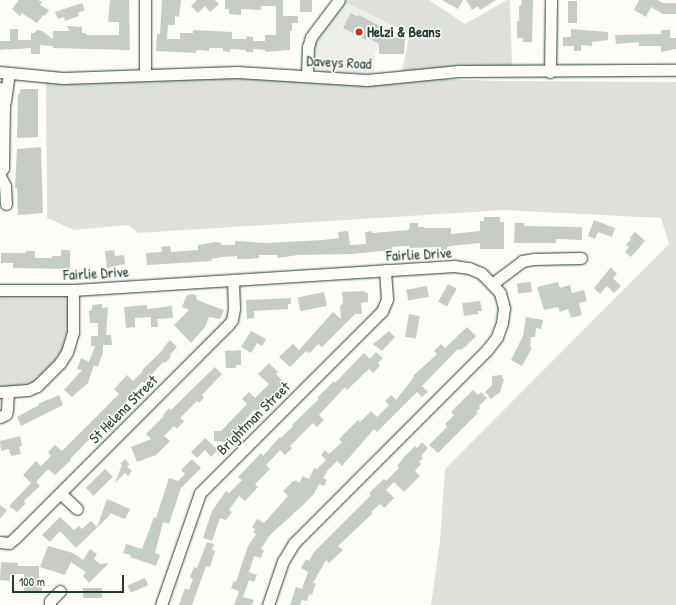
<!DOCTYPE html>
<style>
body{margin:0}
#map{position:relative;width:676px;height:605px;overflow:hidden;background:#fdfcf7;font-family:"Patrick Hand",sans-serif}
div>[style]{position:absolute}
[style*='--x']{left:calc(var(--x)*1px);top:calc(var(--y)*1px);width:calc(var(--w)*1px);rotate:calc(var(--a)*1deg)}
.built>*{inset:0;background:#eceee9}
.green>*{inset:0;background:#dde0db}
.building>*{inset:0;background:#c6cdc7;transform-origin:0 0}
.roads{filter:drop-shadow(0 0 1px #1f3d34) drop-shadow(0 0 1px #1f3d34)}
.minor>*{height:11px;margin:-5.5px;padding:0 5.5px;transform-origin:5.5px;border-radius:5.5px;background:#fdfcf7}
.dots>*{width:11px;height:11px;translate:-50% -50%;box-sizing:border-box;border:2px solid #fdfcf7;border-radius:50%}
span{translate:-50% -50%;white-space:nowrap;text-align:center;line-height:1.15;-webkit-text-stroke:3px #fdfcf7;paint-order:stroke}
.poi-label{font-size:15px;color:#1f3d34;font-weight:700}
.left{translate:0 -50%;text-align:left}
.street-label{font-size:15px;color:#1f3d34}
.scale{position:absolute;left:12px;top:575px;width:112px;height:18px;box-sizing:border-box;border:2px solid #1f3d34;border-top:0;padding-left:5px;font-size:12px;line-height:14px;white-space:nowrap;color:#1f3d34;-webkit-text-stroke:3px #fdfcf7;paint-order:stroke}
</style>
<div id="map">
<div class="built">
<div style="clip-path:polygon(345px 2px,395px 27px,375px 53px,374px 73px,326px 73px,318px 70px,314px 64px,313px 47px,319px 34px)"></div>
</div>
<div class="green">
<div style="clip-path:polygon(346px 0,429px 0,465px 24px,507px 0,510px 0,512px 65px,402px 71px,410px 34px,345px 2px)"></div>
<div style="clip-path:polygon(232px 72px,499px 81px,676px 82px,676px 605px,431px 605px,440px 542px,445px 469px,669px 244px,661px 218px,504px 210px,138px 233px,128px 225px,74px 230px,47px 218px,46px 81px)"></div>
<div style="clip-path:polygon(0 290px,73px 290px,71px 342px,37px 386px,0 392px)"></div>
</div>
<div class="building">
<div style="clip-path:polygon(19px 0,38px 0,42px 2px,40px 5px,49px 10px,45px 16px,43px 15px,37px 23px,22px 13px,20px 16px,12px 9px)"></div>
<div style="clip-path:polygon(110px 0,129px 0,130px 50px,53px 48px,53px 46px,40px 45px,40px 54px,31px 54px,31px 48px,0 50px,0 41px,10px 41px,10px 29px,18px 29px,18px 40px,31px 40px,31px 33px,34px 33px,37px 30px,42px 31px,53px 39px,53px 31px,69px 31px,67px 26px,82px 27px,82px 33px,86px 33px,86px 35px,119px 35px,119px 22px,108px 22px)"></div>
<div style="clip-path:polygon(162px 0,181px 0,179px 17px,175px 16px,175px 25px,168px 25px,167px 39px,180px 39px,180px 33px,193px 33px,193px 30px,232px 32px,232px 39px,246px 39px,247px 36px,253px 37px,253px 41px,265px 41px,265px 35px,276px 35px,276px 6px,261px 6px,261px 10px,241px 9px,241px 15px,229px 14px,229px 9px,225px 9px,225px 0,283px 0,283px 16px,298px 16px,298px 23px,292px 23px,292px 31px,290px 31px,290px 50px,265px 52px,265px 50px,253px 49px,253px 52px,246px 52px,246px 50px,230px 49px,230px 52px,223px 51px,223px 48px,209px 48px,209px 51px,199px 50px,196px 51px,196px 53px,156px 51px,157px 34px,160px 34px)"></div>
<div style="clip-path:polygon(197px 0,215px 0,219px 4px,210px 12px,205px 6px,198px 13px,191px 6px)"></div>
<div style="left:300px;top:0;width:12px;height:12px"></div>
<div style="clip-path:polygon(442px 0,463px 0,458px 9px)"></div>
<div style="clip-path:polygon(466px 0,496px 0,480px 10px,478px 6px,472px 10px)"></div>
<div style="clip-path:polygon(522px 0,533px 0,532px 42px,523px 42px,523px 38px,517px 38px,517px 21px,519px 21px,519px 6px,521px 6px)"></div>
<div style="clip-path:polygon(639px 0,657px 0,663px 3px,676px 3px,676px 14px,663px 14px,651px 7px,646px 17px,634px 10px)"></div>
<div style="left:568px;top:1px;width:9px;height:22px"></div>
<div style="clip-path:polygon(82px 3px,85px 10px,78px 13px,79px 16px,65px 21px,64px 17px,58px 19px,55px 12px)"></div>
<div style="clip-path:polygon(351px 13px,358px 17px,359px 15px,385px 29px,381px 37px,405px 38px,404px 54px,379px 54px,379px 44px,367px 37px,366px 40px,343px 28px)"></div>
<div style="clip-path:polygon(571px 29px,608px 32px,608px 40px,592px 42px,592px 46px,581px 45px,581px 51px,574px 51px,574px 46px,563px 46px,563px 37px,571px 37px)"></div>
<div style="clip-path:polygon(661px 30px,670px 30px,670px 38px,676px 38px,676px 49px,661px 52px,661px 46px,639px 46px,639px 42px,616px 44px,615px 35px,661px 34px)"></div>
<div style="clip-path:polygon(20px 89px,38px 89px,38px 137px,17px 138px,18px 94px,20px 94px)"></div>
<div style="clip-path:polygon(41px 147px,43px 213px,18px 215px,17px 188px,15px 188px,17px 149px)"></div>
<div style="clip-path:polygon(484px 217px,500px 217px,500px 222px,504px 222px,504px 249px,480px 249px,480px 243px,451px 246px,447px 247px,447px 251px,441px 251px,441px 247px,410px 248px,410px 246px,404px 246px,392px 247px,392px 250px,352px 254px,298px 255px,278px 258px,277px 255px,259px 255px,259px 258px,250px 259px,237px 259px,237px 256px,222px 257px,211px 259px,212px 261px,147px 265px,146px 253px,162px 252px,161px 247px,170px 246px,171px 252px,198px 250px,198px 245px,215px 242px,221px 243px,221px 245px,235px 245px,235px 241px,267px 243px,323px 240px,339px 238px,338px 232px,348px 231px,350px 245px,366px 244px,365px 232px,372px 231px,372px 233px,409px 230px,410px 223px,418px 223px,418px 227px,424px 227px,425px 228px,451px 228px,451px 234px,480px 231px,480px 221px,484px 221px)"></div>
<div style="clip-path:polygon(594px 220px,615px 228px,612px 237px,598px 232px,595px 239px,588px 236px)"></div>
<div style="clip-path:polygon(515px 223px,524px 223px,524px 226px,582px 227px,582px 240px,556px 239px,556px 243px,514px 243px)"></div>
<div style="clip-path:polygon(635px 232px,645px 241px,631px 257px,625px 252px,629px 247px,626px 245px,631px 239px,630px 238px)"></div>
<div style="clip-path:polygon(61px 250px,70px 250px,70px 269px,13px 268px,13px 263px,1px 263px,1px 253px,26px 253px,26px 251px,35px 251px,35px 258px,52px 258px,52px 256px,61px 256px)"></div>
<div style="clip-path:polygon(114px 250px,115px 256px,124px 255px,125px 264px,107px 268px,105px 251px)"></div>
<div style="clip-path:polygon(611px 267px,617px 274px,613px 278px,621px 286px,614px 293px,607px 286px,600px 294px,594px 288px)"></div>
<div style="left:531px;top:282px;width:10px;height:14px;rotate:84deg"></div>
<div style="clip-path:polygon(558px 282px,560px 288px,570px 285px,572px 293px,584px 290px,587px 301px,579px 303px,582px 315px,571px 318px,568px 309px,560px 312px,558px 307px,544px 310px,537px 287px)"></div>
<div style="left:448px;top:284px;width:10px;height:20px;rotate:29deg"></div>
<div style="left:427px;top:286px;width:11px;height:21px;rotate:80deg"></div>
<div style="clip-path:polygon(365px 291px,365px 293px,368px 293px,368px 302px,361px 303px,362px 314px,355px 314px,322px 347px,318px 344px,311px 352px,308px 353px,306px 351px,290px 367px,279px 357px,293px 344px,299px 350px,333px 312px,341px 319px,340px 306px,343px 303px,342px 292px)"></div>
<div style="left:324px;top:292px;width:14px;height:27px;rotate:78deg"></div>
<div style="clip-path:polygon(193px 294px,196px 295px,197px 300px,224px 310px,220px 319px,209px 317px,205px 327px,191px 343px,174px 325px,189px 310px,182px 307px,187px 295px)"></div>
<div style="clip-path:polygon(291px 298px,291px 304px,288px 304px,288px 309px,254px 311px,254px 318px,247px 319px,246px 300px)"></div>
<div style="clip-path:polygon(480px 301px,482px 311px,478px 311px,478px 314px,464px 316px,462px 303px)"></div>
<div style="clip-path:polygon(102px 304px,102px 308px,108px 307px,106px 335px,111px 335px,112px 345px,103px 345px,103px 352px,98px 367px,94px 365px,88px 383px,72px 397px,64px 390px,82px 370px,77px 369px,81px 358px,89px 362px,95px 346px,91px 346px,91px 336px,98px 336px,98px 323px,90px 323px,89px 311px,92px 310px,92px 305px)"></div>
<div style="clip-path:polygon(147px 305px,147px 309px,172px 306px,173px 318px,157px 319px,158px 327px,151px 327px,151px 317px,135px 318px,135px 327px,126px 328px,124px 307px)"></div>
<div style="left:409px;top:314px;width:11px;height:23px;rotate:10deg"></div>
<div style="clip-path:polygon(526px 317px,543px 320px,541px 329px,536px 328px,535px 337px,531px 337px,530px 347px,532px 348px,522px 366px,511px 360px,523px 336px)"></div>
<div style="clip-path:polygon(467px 327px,476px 336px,465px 347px,460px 350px,458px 349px,422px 386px,428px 392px,422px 397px,417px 392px,377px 432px,374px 429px,342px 466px,337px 461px,328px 470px,323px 478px,327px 480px,324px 486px,319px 484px,314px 494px,302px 506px,270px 535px,261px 549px,264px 550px,261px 558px,254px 556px,249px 572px,257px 575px,254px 582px,249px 580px,243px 597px,254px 600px,252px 605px,234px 605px,239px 591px,231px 588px,234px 581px,236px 582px,248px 546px,256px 534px,253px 532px,255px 529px,252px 527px,257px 519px,264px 523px,288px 496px,283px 491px,293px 481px,294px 482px,296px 480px,299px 483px,303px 476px,309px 479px,314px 468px,317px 469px,326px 460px,321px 455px,325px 450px,329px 454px,342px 442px,339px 439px,358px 420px,360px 422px,371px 411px,377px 417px,389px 405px,385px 401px,391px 395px,396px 400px,414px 377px,413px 376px,437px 354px,434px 351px,441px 344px,445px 348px)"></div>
<div style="clip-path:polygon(251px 331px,266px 339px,262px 346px,257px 343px,251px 353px,241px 347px)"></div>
<div style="clip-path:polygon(389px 331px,395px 337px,382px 351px,373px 344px)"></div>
<div style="clip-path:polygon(170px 340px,177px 347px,170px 355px,171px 357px,165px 363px,163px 362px,144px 383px,142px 382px,130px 395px,132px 396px,70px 459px,71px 460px,55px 475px,48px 469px,36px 482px,40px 486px,24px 501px,26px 503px,17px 512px,9px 506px,31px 483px,23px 475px,36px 461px,41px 466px,51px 456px,48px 452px,55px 445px,62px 451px,119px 394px,114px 389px,127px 375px,133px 381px,143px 371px,142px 370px,164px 349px,163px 348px)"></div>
<div style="clip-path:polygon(241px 350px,241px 365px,236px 365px,236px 368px,226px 368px,225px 351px)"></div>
<div style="clip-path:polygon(376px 352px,383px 358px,378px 363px,380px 366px,373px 373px,369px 369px,347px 390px,345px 387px,319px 415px,324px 420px,317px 427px,313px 423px,290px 446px,292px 448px,285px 455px,280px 450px,266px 465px,270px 469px,255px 484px,258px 487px,245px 501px,239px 496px,229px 510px,232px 512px,226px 520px,220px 518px,212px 541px,203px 538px,212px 511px,226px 491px,229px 493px,242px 480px,238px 477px,261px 453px,263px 456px,280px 437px,281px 438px,293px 426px,292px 425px,319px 399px,317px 398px,334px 381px,335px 383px,364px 353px,370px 359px)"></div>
<div style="clip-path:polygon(269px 363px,278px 372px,276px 374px,285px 383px,256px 412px,254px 410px,226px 442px,214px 441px,214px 431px,221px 431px,247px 404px,242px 399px,249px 392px,255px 398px,269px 384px,258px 374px)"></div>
<div style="clip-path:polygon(215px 367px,222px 374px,202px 395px,204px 398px,199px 403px,197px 401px,180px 418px,184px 421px,177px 429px,174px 426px,164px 436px,170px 441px,156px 455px,137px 462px,131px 447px,151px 439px,146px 434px,164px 416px,163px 415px,169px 408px,171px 410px)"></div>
<div style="clip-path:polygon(502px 375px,502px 379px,504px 379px,500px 392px,491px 399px,485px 392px,492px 385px,492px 376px)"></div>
<div style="clip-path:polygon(473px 390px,478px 395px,481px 392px,487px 398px,479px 406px,480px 408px,476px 412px,478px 413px,438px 453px,429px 445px,447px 427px,445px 424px,454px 415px,451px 412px)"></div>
<div style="clip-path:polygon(59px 395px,63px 405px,21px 426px,17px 417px,39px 405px,38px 404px)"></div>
<div style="clip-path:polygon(20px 436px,22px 446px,19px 447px,21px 454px,11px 456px,9px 449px,1px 451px,0 441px)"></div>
<div style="clip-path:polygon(205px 438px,218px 450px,211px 457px,205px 450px,197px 458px,191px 452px)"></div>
<div style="clip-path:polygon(422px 442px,428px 448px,421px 456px,423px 458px,419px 462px,421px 464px,415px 471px,420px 476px,404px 492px,394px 482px,386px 490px,394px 498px,384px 508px,380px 504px,371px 512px,373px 513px,338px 546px,343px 550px,329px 563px,326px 560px,313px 583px,316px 583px,312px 595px,309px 594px,307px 601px,302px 600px,300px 605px,290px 605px,296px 587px,302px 589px,308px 572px,301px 568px,306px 559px,309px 561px,314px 552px,371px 495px,369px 493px,384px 479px,386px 481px,399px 468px,397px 466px,405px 456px,415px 446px,417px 448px)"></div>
<div style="clip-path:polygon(125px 459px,130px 465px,127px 466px,132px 471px,128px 476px,125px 473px,115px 483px,122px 465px,120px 464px)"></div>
<div style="clip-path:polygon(192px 459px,201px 468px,181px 488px,169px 524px,163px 522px,155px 553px,160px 555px,156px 566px,130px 557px,131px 555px,123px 553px,126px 544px,142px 549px,154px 517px,156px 518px,169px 478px,178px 481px,185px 474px,181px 470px)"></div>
<div style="left:105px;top:469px;width:11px;height:27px;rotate:45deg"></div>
<div style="clip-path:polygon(107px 499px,130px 509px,125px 519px,110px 513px,109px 516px,76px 548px,60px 531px,50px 542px,42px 535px,60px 517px,74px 530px,79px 526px,82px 529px,91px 521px,97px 527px)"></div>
<div style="clip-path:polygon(0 505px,7px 510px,0 519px)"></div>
<div style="clip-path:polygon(207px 542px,214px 544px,212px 550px,215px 551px,210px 567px,206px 566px,192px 605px,179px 605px,185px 588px,189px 590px,193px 579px,190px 577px,194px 567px,197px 568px)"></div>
<div style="clip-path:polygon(48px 546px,73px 553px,83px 560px,90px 549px,97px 554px,94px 559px,100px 564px,109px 563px,89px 583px,83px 576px,86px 572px,71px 562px,65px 575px,40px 567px)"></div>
<div style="clip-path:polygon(1px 562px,18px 563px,18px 566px,39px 566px,39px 583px,42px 583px,42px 592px,24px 592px,24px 574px,10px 574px,10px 581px,0 580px)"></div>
<div style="left:145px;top:578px;width:8px;height:19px;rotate:67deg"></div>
<div style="left:83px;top:588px;width:19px;height:10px"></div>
</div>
<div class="roads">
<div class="minor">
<div style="--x:0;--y:72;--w:63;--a:5.4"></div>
<div style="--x:63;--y:78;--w:174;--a:-2"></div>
<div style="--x:237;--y:72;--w:130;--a:3.5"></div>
<div style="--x:367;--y:80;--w:92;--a:-5.6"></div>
<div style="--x:459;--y:71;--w:217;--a:-0.3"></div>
<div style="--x:550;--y:72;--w:72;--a:-89.2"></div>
<div style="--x:145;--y:75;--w:75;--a:-90"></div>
<div style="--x:307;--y:75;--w:28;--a:-88"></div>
<div style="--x:308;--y:47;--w:10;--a:-73"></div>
<div style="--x:311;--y:37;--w:46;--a:-52.9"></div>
<div style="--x:0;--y:88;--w:18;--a:77"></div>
<div style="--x:4;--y:106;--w:62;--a:90.9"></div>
<div style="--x:3;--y:168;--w:5;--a:127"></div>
<div style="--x:5;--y:101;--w:28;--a:-82"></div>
<div style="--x:0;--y:176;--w:11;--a:63"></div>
<div style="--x:5;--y:186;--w:18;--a:87"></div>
<div style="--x:492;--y:284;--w:38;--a:-37"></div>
<div style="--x:522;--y:261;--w:11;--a:-10"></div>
<div style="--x:533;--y:259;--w:48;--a:-1.2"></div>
<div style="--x:0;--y:290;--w:73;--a:0"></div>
<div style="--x:73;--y:290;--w:382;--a:-3.6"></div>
<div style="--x:454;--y:266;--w:15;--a:8"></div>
<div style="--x:469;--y:268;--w:13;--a:23"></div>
<div style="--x:481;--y:273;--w:16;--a:45"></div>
<div style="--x:492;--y:284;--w:12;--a:48"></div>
<div style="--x:500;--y:293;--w:16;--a:75"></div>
<div style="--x:504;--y:308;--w:15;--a:98"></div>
<div style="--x:502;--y:323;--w:15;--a:110"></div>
<div style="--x:497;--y:337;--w:16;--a:128"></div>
<div style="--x:487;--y:350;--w:273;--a:135"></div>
<div style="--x:294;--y:543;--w:21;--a:121"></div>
<div style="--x:283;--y:561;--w:46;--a:108.8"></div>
<div style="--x:0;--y:392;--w:28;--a:-4"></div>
<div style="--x:28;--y:390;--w:10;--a:-24"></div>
<div style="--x:37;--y:386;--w:33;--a:-45"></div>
<div style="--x:60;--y:363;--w:13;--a:-58"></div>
<div style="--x:67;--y:352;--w:21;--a:-73"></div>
<div style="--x:73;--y:332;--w:42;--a:-90"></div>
<div style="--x:0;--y:417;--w:7;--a:-27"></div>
<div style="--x:6;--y:414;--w:4;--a:-76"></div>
<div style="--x:7;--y:410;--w:18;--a:-87"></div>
<div style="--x:60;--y:493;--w:23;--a:43"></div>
<div style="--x:0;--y:542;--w:9;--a:6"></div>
<div style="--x:9;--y:543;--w:8;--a:-40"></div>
<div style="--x:15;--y:538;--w:301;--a:-45"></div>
<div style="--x:228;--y:325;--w:6;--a:-51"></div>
<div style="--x:232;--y:320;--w:11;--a:-80"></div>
<div style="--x:234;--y:309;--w:29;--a:-92"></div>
<div style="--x:50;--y:605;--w:4;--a:-90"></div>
<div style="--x:50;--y:601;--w:14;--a:-45"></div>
<div style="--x:161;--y:605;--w:119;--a:-70.8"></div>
<div style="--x:200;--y:493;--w:257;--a:-45"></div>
<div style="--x:382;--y:311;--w:13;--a:-67"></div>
<div style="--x:387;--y:299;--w:29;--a:-94"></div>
</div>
</div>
<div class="dots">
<div style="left:359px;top:32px;background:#c8321e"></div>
</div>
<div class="poi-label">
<span class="left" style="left:367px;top:32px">Helzi &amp; Beans</span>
</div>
<div class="street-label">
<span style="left:339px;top:62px;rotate:3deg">Daveys Road</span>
<span style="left:419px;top:254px;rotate:-3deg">Fairlie Drive</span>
<span style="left:96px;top:273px;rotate:-3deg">Fairlie Drive</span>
<span style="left:123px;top:409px;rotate:-45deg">St Helena Street</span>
<span style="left:253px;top:418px;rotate:-45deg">Brightman Street</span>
</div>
<div class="scale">100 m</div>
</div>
